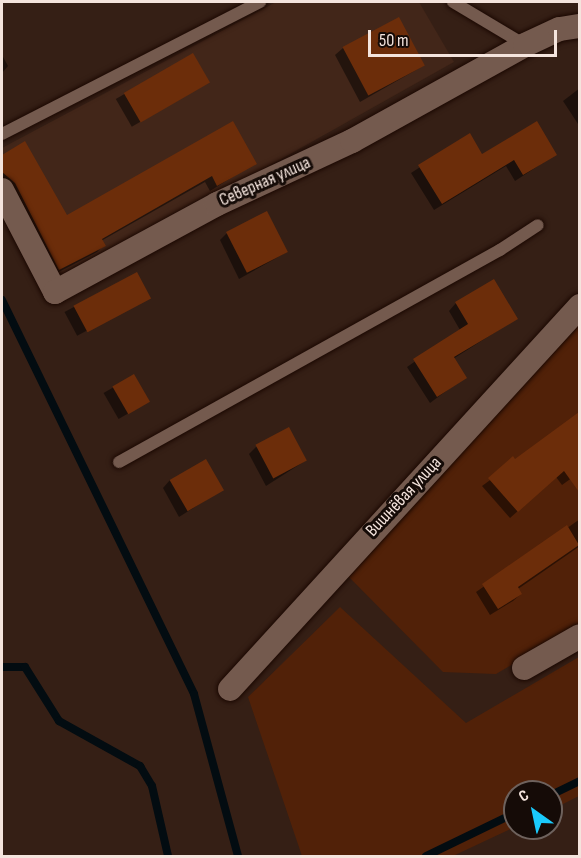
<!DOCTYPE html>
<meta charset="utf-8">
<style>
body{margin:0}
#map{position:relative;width:581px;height:858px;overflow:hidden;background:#351f15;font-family:"Sofia Sans Condensed",sans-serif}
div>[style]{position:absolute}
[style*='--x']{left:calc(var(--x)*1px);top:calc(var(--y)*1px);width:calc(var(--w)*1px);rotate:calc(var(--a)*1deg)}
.built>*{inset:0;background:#422619}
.green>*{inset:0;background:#512108}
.shadow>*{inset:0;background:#0007;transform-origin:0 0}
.stream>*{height:8px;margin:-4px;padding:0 4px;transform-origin:4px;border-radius:4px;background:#030c11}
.building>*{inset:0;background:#6c2d0a;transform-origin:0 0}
.roads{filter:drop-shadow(0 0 2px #1b0802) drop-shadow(0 0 2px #1b0802)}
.lane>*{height:12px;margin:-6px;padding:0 6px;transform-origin:6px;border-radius:6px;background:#745a4e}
.street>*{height:24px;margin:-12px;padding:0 12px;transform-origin:12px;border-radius:12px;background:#745a4e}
span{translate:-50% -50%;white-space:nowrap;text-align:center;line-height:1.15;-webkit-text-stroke:6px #150b07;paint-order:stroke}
.street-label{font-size:18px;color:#f4e4dd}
.frame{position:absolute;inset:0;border:3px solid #f4e4dd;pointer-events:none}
.north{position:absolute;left:503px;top:780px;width:60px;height:60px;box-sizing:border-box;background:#150b07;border:2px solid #6e625d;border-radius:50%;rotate:327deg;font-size:16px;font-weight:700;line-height:24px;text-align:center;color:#f4e4dd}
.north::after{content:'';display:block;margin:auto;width:21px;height:27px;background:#1acafc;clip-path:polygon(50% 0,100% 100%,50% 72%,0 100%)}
.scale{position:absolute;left:368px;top:30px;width:189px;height:27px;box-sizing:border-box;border:3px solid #f4e4dd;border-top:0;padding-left:8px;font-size:18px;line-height:21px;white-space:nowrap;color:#f4e4dd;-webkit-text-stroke:4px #150b07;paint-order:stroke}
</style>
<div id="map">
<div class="built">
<div style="clip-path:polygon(276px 2px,419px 2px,454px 62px,53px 287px,2px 180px,2px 148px)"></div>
</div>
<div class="green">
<div style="clip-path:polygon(579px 322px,579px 625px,496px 674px,443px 672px,346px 574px)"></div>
<div style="clip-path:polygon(340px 607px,466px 723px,579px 657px,579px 796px,551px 810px,551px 792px,515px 792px,515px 827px,453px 856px,302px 856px,248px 697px)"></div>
</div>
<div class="shadow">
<div style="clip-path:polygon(343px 48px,423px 66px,360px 102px,335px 55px)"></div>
<div style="clip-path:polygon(2px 55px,8px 66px,2px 73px)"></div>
<div style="left:192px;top:55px;width:32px;height:88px;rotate:60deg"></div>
<div style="clip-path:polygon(580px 88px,580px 127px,563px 101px)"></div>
<div style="clip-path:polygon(469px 135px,482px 156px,555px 155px,515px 181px,506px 166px,434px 210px,411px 173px)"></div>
<div style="clip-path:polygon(25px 143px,67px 217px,255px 163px,210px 191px,205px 182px,101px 241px,104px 245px,97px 252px,53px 275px,2px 184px,2px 156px)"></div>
<div style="clip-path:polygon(227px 233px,287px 252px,239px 279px,220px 240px)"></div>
<div style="left:136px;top:274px;width:27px;height:81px;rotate:62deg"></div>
<div style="clip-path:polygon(456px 303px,516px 319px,453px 359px,465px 377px,430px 403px,407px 367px,460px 330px,449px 311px)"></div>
<div style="left:133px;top:376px;width:30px;height:34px;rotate:60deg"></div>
<div style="clip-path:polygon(580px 414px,580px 472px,562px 485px,556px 477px,510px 518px,482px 486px)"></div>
<div style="clip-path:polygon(256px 447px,305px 461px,266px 486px,249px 454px)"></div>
<div style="clip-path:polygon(170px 480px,222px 490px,179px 517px,163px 488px)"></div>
<div style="clip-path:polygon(580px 519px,580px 546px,518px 589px,521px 594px,513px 601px,490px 615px,476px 592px)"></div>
</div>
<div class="stream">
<div style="--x:2;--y:300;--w:438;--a:64"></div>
<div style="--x:194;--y:694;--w:168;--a:74.8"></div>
<div style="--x:2;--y:667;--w:23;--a:0"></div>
<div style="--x:25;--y:667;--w:64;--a:57.8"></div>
<div style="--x:59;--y:721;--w:93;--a:29.1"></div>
<div style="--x:140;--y:766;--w:23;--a:59"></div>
<div style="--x:152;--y:786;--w:72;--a:77.1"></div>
<div style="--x:551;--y:795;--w:32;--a:-26"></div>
<div style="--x:426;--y:856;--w:99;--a:-25.8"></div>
</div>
<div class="building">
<div style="left:399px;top:17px;width:55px;height:64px;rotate:62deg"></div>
<div style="left:193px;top:53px;width:34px;height:80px;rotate:60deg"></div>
<div style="clip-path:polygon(233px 121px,257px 164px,217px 186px,212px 176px,102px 239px,106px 246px,59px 270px,15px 183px,2px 172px,2px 155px,25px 141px,67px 215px)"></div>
<div style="clip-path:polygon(537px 121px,557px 155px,523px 175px,514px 160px,442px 204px,418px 165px,470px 133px,482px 154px)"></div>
<div style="left:267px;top:211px;width:46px;height:46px;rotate:63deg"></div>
<div style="left:137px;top:272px;width:30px;height:72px;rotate:62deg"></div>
<div style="clip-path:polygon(494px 279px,518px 319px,454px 357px,467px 378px,437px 397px,413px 359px,468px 324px,455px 302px)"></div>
<div style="left:134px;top:374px;width:32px;height:25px;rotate:60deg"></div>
<div style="clip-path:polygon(579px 412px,579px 492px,564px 471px,518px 512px,488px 478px,513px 456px,515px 459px)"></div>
<div style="left:289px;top:427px;width:38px;height:38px;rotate:62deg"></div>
<div style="left:206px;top:459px;width:36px;height:42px;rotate:60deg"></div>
<div style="clip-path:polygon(567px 525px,579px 545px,518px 587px,522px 594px,498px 609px,482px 584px)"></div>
</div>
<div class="roads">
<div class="lane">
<div style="--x:453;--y:2;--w:84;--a:30.8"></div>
<div style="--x:2;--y:134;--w:290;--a:-27.1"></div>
<div style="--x:119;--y:462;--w:436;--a:-29.1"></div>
<div style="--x:500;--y:250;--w:45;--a:-33.3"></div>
</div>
<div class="street">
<div style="--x:2;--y:190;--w:115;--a:62.5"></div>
<div style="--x:55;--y:292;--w:184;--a:-28.5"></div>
<div style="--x:217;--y:204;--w:149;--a:-25"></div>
<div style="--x:352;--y:141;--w:198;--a:-29"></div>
<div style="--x:525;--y:45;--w:38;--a:-25"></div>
<div style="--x:560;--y:29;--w:20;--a:-9"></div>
<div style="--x:524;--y:668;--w:64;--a:-29.7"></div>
<div style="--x:230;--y:689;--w:519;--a:-47.58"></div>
</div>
</div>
<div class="street-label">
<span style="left:265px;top:182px;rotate:-24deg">Северная улица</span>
<span style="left:404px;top:497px;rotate:-47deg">Вишнёвая улица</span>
</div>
<div class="frame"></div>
<div class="north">С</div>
<div class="scale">50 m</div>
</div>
